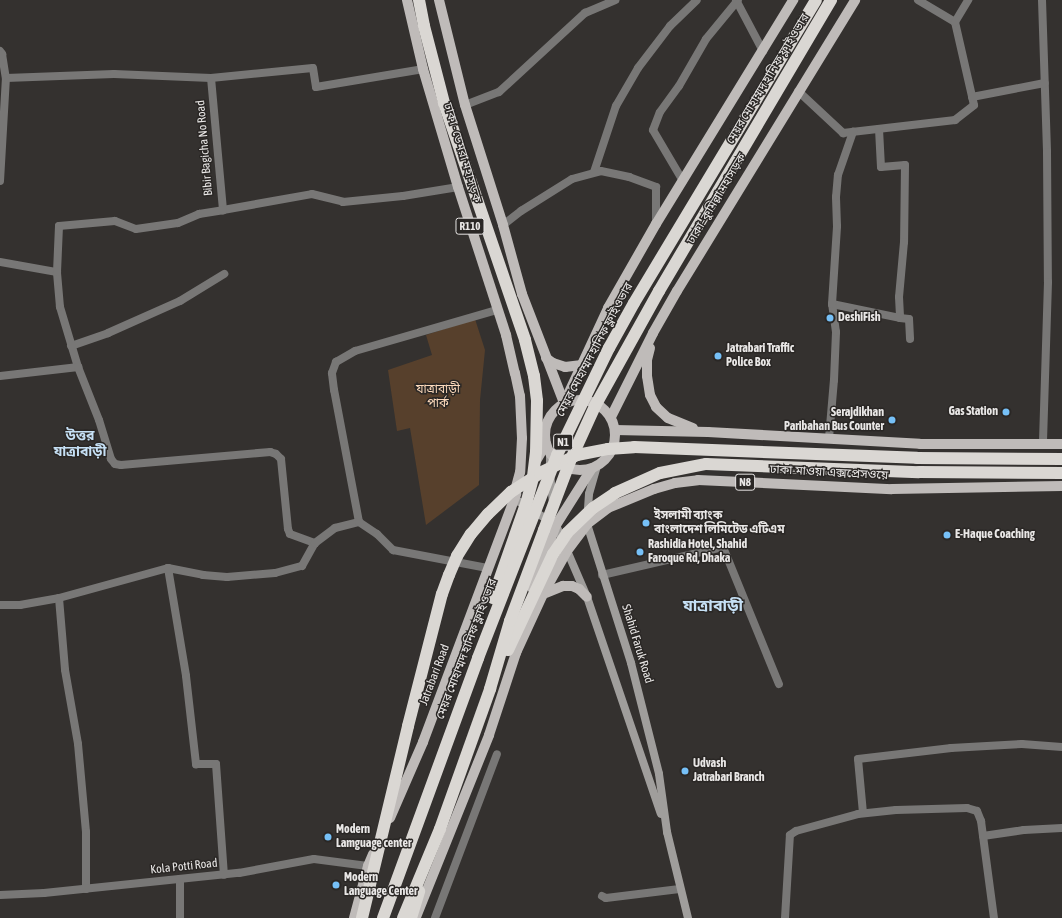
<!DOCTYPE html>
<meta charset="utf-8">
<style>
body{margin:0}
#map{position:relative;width:1062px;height:918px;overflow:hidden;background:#34312f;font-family:"Asap Condensed","Noto Sans Bengali",sans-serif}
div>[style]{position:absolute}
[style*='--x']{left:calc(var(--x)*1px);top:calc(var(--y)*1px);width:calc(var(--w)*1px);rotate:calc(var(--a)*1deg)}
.green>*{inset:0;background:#57402c}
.minor>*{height:8px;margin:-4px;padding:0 4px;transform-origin:4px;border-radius:4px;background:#787776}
.secondary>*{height:8px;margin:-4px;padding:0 4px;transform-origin:4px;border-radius:4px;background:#a09e9c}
.primary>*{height:10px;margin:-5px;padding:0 5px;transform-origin:5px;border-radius:5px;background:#bfbbb9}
.primary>.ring{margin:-5px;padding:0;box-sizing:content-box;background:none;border:10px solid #bfbbb9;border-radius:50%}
.motorway>*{height:12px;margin:-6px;padding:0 6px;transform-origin:6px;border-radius:6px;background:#dad7d3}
.motorway-bridge>*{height:12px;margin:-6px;padding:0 6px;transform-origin:6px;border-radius:6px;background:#dad7d3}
.dots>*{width:11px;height:11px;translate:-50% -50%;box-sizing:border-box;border:2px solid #2a2725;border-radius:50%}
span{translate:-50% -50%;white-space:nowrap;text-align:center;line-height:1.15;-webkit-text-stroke:3px #2a2725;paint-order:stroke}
.shield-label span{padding:1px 3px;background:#2a2725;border:1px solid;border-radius:3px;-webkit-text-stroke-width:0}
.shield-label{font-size:11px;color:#e9e7e6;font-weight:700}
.street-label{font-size:12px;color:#e9e7e6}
.poi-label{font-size:12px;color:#e9e7e6;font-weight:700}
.left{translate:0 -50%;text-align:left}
.right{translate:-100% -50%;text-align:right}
.park-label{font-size:12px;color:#fddabc}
.quarter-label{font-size:14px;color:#c6e0f5;font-weight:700}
.district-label{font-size:16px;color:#c6e0f5;font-weight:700}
</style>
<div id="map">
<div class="green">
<div style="clip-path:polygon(475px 319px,485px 350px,480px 400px,479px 485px,426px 525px,410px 428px,397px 431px,388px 370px,432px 355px,426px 335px)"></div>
</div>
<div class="minor">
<div style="--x:736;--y:0;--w:58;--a:62.1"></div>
<div style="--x:918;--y:0;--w:43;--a:30.7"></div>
<div style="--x:1042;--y:0;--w:152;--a:88.1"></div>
<div style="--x:1047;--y:152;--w:130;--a:89.6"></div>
<div style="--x:1048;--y:282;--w:163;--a:91.8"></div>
<div style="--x:0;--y:51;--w:4;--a:56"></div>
<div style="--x:2;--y:54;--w:24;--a:81"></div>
<div style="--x:6;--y:78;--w:108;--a:-2.1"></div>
<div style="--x:114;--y:74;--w:97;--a:2.4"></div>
<div style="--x:211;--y:78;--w:133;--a:84.8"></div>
<div style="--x:223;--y:210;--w:90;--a:-10.2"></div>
<div style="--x:312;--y:194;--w:32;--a:14"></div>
<div style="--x:343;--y:202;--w:60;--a:-5.7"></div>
<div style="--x:403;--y:196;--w:56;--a:-9.3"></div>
<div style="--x:211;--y:78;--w:102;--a:-5.6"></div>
<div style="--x:313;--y:68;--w:19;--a:81"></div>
<div style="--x:316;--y:87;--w:109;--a:-9.5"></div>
<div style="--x:798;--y:91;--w:62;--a:43"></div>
<div style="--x:843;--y:133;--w:113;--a:-6.6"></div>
<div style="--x:955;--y:120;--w:24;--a:-38"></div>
<div style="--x:974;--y:105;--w:85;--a:-102.9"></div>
<div style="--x:955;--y:22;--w:26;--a:-59"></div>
<div style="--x:972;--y:97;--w:74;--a:-10.9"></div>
<div style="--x:465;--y:105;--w:36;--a:-21"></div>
<div style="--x:499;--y:92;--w:117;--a:-42.6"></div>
<div style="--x:585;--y:13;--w:33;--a:-23"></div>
<div style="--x:879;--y:129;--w:38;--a:87"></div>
<div style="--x:881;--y:167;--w:24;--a:-5"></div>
<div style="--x:905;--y:165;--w:77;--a:90.7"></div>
<div style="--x:904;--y:242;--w:55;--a:95.2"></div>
<div style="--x:899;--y:297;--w:21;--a:87"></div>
<div style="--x:900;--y:318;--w:9;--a:6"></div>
<div style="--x:909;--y:319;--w:20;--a:87"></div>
<div style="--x:594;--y:172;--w:70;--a:-71.6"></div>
<div style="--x:616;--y:106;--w:44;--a:-59.9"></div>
<div style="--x:638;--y:68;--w:53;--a:-52.7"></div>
<div style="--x:670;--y:26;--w:37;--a:-44"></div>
<div style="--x:0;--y:181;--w:103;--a:-86.7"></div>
<div style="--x:683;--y:181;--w:59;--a:-120.5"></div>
<div style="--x:653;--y:130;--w:19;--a:-69"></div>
<div style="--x:660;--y:112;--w:32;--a:-54"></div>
<div style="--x:679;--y:86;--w:54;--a:-60.1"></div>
<div style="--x:706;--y:39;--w:50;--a:-50.6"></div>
<div style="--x:503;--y:225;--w:23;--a:-38"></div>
<div style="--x:521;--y:211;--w:60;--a:-32.1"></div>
<div style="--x:572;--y:179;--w:30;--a:-15"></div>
<div style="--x:601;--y:171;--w:29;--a:12"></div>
<div style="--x:629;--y:177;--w:29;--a:20"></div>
<div style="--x:656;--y:187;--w:37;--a:90"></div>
<div style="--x:0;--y:262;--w:58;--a:10"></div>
<div style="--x:832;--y:304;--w:69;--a:11.6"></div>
<div style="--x:71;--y:346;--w:39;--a:-19"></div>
<div style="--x:108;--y:333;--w:79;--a:-24"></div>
<div style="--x:180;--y:301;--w:52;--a:-31.5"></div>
<div style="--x:78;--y:367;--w:63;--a:-106.7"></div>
<div style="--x:60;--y:307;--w:35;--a:-95"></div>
<div style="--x:57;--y:272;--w:46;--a:-87.5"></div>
<div style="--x:59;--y:226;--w:56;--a:-5.1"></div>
<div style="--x:115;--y:221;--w:22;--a:21"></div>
<div style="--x:136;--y:229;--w:42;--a:-8.1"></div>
<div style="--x:178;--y:223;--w:23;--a:-23"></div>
<div style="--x:199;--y:214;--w:24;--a:-9"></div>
<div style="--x:0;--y:376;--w:79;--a:-6.6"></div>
<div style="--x:78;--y:367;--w:57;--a:68.4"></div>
<div style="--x:99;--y:420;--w:41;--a:72.9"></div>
<div style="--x:111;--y:459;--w:6;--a:51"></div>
<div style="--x:115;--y:464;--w:6;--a:9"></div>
<div style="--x:121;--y:465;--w:150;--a:-5"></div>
<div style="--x:270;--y:452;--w:6;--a:18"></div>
<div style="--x:276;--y:454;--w:7;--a:45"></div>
<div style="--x:281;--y:459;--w:70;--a:84.3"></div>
<div style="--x:288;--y:529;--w:5;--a:68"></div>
<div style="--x:290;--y:534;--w:27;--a:20"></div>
<div style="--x:829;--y:438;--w:58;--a:-85.1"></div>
<div style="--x:834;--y:380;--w:48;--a:-87.6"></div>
<div style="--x:836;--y:332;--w:28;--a:-98"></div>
<div style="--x:832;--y:304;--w:78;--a:-86.3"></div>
<div style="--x:837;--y:226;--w:29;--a:-92"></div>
<div style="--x:836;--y:197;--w:22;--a:-85"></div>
<div style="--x:838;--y:175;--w:46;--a:-70.8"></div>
<div style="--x:359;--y:522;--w:134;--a:-100.7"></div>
<div style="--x:334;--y:390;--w:17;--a:-97"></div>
<div style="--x:332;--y:373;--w:12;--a:-70"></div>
<div style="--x:336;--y:362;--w:22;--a:-30"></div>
<div style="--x:355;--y:351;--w:148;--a:-16.1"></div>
<div style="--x:168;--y:568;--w:109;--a:80.5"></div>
<div style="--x:186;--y:676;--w:89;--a:83.5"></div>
<div style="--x:196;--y:764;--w:20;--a:0"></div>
<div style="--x:216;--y:764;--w:111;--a:85.9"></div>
<div style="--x:602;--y:575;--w:124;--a:-13"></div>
<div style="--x:723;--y:547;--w:148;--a:67.8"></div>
<div style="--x:59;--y:598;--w:72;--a:85.2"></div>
<div style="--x:65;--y:670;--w:75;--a:80"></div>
<div style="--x:78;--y:744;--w:88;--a:84.8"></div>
<div style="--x:86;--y:832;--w:57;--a:90"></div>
<div style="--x:0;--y:605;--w:20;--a:0"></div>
<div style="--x:20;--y:605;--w:40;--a:-10"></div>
<div style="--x:59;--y:598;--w:113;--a:-15.4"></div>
<div style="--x:168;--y:568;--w:36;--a:11"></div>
<div style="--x:203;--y:575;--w:24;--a:5"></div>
<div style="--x:227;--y:577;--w:48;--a:-4.8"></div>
<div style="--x:275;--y:573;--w:28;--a:-15"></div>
<div style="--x:302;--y:566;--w:26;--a:-61"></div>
<div style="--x:315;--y:543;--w:25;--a:-37"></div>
<div style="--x:335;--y:528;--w:25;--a:-14"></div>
<div style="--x:359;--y:522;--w:22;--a:34"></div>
<div style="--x:377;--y:534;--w:23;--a:45"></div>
<div style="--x:393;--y:550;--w:96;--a:10.8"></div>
<div style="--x:863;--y:813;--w:54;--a:-95.3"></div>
<div style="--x:858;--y:759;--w:94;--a:-6.7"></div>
<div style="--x:951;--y:748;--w:71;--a:-3.2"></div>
<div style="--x:1022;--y:744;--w:40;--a:4.3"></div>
<div style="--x:983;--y:836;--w:41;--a:-8.3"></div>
<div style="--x:1024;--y:830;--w:38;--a:-3"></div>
<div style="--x:180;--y:879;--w:39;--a:90"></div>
<div style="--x:0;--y:895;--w:44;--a:-2.6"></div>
<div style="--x:44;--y:893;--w:196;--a:-5.9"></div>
<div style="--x:239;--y:873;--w:76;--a:-10.6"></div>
<div style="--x:314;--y:859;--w:54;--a:7.4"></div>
<div style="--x:602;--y:896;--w:4;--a:27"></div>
<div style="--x:606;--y:898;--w:74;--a:-7"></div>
<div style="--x:435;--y:918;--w:175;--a:-69.3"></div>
<div style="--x:785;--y:918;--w:83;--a:-86.6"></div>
<div style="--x:790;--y:835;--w:7;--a:-34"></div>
<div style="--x:796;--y:831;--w:64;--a:-15.3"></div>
<div style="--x:858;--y:814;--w:38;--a:-6"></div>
<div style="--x:896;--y:810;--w:71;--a:-1.6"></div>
<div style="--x:967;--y:808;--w:10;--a:17"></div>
<div style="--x:977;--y:811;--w:11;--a:68"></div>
<div style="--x:981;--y:821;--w:98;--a:82.4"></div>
</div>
<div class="secondary">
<div style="--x:550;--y:453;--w:21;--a:90"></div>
<div style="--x:550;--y:474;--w:28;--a:84"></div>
<div style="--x:597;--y:466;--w:29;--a:106"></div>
<div style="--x:589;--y:494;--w:30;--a:94"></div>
<div style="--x:587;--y:524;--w:146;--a:72.4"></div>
<div style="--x:631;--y:663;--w:114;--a:75.8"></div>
<div style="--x:659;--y:774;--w:59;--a:82.1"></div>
<div style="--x:667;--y:832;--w:89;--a:76.3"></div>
<div style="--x:513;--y:498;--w:51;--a:32.1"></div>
<div style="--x:556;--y:525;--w:78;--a:66.7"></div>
<div style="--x:587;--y:597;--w:229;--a:71.2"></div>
</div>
<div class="primary">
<div style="--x:407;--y:0;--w:71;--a:76.9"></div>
<div style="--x:423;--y:69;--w:123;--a:73.5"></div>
<div style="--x:458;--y:187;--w:156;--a:72"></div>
<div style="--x:506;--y:335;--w:39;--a:77"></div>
<div style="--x:515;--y:373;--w:24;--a:78"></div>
<div style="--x:520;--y:396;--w:42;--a:87.3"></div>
<div style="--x:522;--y:438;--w:34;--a:93"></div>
<div style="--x:520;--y:472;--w:27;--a:105"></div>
<div style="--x:439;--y:0;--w:108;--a:76.1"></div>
<div style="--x:465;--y:105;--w:126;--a:72.4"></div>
<div style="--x:503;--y:225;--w:72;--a:74.6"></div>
<div style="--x:522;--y:294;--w:117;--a:68.9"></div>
<div style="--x:650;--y:348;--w:12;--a:104"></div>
<div style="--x:647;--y:360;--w:16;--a:90"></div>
<div style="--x:647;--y:376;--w:19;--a:81"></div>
<div style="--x:650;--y:395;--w:13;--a:63"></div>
<div style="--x:656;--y:407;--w:16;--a:43"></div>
<div style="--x:668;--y:418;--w:27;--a:22"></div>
<div style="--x:546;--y:358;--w:9;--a:36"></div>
<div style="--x:553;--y:363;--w:13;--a:18"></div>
<div style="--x:565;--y:367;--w:17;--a:-7"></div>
<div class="ring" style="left:545px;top:400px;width:60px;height:60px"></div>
<div style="--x:564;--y:403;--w:105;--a:-65.1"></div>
<div style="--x:608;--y:308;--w:97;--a:-60.3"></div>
<div style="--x:656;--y:224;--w:263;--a:-58.5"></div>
<div style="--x:611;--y:417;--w:94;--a:-63.4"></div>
<div style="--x:653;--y:333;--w:48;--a:-60.3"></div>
<div style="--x:677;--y:291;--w:341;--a:-58.5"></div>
<div style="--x:615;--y:430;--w:93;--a:1.2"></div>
<div style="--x:708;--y:432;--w:212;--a:3.2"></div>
<div style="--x:920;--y:444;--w:142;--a:0"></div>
<div style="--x:536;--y:461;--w:20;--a:-60"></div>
<div style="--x:532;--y:588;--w:67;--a:-69.1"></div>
<div style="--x:556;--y:525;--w:67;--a:-57.7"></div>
<div style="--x:543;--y:594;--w:22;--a:-22"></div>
<div style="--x:563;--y:586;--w:9;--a:0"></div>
<div style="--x:572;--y:586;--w:8;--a:23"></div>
<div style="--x:579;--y:589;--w:11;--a:45"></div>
<div style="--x:515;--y:655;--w:67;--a:-65.3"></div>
<div style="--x:543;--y:594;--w:49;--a:-60.8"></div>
<div style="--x:567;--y:551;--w:34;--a:-53"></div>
<div style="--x:587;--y:524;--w:26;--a:-37"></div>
<div style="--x:608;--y:508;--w:50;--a:-22.4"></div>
<div style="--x:654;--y:489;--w:22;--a:-16"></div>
<div style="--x:675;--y:483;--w:23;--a:-7"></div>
<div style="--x:698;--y:480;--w:194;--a:2.7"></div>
<div style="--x:892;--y:489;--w:170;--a:-1"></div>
<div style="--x:390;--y:818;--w:83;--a:-66.5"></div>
<div style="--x:423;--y:742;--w:265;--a:-69.4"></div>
<div style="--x:416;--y:917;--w:196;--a:-68.1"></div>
<div style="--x:489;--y:735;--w:89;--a:-71.8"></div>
<div style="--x:354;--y:918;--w:54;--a:-74.9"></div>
<div style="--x:368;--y:866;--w:13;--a:-67"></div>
</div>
<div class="motorway">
<div style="--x:411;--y:918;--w:28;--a:-73"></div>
</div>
<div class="motorway-bridge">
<div style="--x:419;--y:0;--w:26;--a:79"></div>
<div style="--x:424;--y:26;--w:80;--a:75.4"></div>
<div style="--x:444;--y:103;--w:250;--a:71.1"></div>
<div style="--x:525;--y:340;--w:37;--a:76"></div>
<div style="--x:534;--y:376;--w:25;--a:83"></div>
<div style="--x:537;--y:401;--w:51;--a:91.1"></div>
<div style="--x:536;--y:452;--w:26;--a:97"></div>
<div style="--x:533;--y:478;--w:24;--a:105"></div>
<div style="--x:527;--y:501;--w:103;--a:109.3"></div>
<div style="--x:508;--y:650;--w:106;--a:-64.9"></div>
<div style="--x:553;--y:554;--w:25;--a:-56"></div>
<div style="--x:567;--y:533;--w:36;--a:-44"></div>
<div style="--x:593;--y:508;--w:27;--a:-34"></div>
<div style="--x:615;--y:493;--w:49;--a:-24"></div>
<div style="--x:660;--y:473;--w:47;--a:-11.1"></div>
<div style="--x:706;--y:464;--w:213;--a:2.2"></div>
<div style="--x:919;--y:472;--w:143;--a:0.4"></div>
<div style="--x:362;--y:918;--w:197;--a:-76.5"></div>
<div style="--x:408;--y:726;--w:136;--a:-75.6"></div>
<div style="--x:442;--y:594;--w:20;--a:-70"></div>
<div style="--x:449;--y:575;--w:21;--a:-67"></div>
<div style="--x:457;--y:556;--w:26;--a:-58"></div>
<div style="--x:471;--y:534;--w:26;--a:-50"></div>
<div style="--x:488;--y:514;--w:32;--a:-44"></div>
<div style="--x:511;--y:492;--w:35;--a:-33"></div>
<div style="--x:540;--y:473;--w:41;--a:-25.9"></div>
<div style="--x:577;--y:455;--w:32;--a:-11"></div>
<div style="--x:608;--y:449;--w:26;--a:-4"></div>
<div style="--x:634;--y:447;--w:283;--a:2.2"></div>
<div style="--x:917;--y:458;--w:145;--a:0.4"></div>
<div style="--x:383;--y:918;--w:277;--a:-69.9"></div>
<div style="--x:478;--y:658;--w:218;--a:-68.7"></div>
<div style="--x:557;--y:455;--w:119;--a:-64.1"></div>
<div style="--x:609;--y:348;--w:51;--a:-60.9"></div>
<div style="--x:634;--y:303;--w:353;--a:-59"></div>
<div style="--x:403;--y:918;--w:96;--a:-67.4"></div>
<div style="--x:440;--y:829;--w:149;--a:-70.3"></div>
<div style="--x:490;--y:689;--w:71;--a:-73.6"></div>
<div style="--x:510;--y:621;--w:97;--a:-69.5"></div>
<div style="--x:544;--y:530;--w:76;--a:-69.2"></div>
<div style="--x:571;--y:459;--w:58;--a:-65.6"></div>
<div style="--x:595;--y:406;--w:132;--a:-60.9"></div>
<div style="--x:659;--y:291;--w:338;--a:-59.4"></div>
</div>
<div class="dots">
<div style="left:830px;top:318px;background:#76c0f7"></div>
<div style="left:718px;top:356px;background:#76c0f7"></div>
<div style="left:1006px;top:412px;background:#76c0f7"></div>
<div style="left:892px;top:420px;background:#76c0f7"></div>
<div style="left:646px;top:523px;background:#76c0f7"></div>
<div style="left:947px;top:535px;background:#76c0f7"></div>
<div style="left:640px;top:552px;background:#76c0f7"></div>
<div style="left:685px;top:771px;background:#76c0f7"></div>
<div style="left:328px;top:837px;background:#76c0f7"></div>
<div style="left:336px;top:885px;background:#76c0f7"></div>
</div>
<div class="shield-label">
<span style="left:470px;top:226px">R110</span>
<span style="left:563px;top:442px">N1</span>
<span style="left:745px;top:482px">N8</span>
</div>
<div class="street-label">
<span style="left:768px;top:79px;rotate:-59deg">মেয়র মোহাম্মদ হানিফ ফ্লাইওভার</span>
<span style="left:205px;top:148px;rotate:-95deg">Bibir Bagicha No Road</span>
<span style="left:462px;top:153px;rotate:73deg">ঢাকা - ডেমরা মহাসড়ক</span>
<span style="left:717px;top:199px;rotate:-59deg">ঢাকা–কুমিল্লা মহাসড়ক</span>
<span style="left:595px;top:350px;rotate:-62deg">মেয়র মোহাম্মদ হানিফ ফ্লাইওভার</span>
<span style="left:829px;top:473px;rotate:3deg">ঢাকা-মাওয়া এক্সপ্রেসওয়ে</span>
<span style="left:637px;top:644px;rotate:73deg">Shahid Faruk Road</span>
<span style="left:467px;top:649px;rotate:-69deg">মেয়র মোহাম্মদ হানিফ ফ্লাইওভার</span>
<span style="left:435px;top:675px;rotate:-69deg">Jatrabari Road</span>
<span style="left:184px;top:867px;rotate:-6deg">Kola Potti Road</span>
</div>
<div class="poi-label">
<span class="left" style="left:838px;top:318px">DeshiFish</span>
<span class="left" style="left:726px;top:356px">Jatrabari Traffic<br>Police Box</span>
<span class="right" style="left:998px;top:412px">Gas Station</span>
<span class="right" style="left:884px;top:420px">Serajdikhan<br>Paribahan Bus Counter</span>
<span class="left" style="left:654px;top:523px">ইসলামী ব্যাংক<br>বাংলাদেশ লিমিটেড এটিএম</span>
<span class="left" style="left:955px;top:535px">E-Haque Coaching</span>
<span class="left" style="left:648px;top:552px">Rashidia Hotel, Shahid<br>Faroque Rd, Dhaka</span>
<span class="left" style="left:693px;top:771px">Udvash<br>Jatrabari Branch</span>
<span class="left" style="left:336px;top:837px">Modern<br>Lamguage center</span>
<span class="left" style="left:344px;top:885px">Modern<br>Language Center</span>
</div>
<div class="park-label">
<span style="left:438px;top:397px">যাত্রাবাড়ী<br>পার্ক</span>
</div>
<div class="quarter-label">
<span style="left:80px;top:443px">উত্তর<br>যাত্রাবাড়ী</span>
</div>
<div class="district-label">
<span style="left:713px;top:605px">যাত্রাবাড়ী</span>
</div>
</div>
